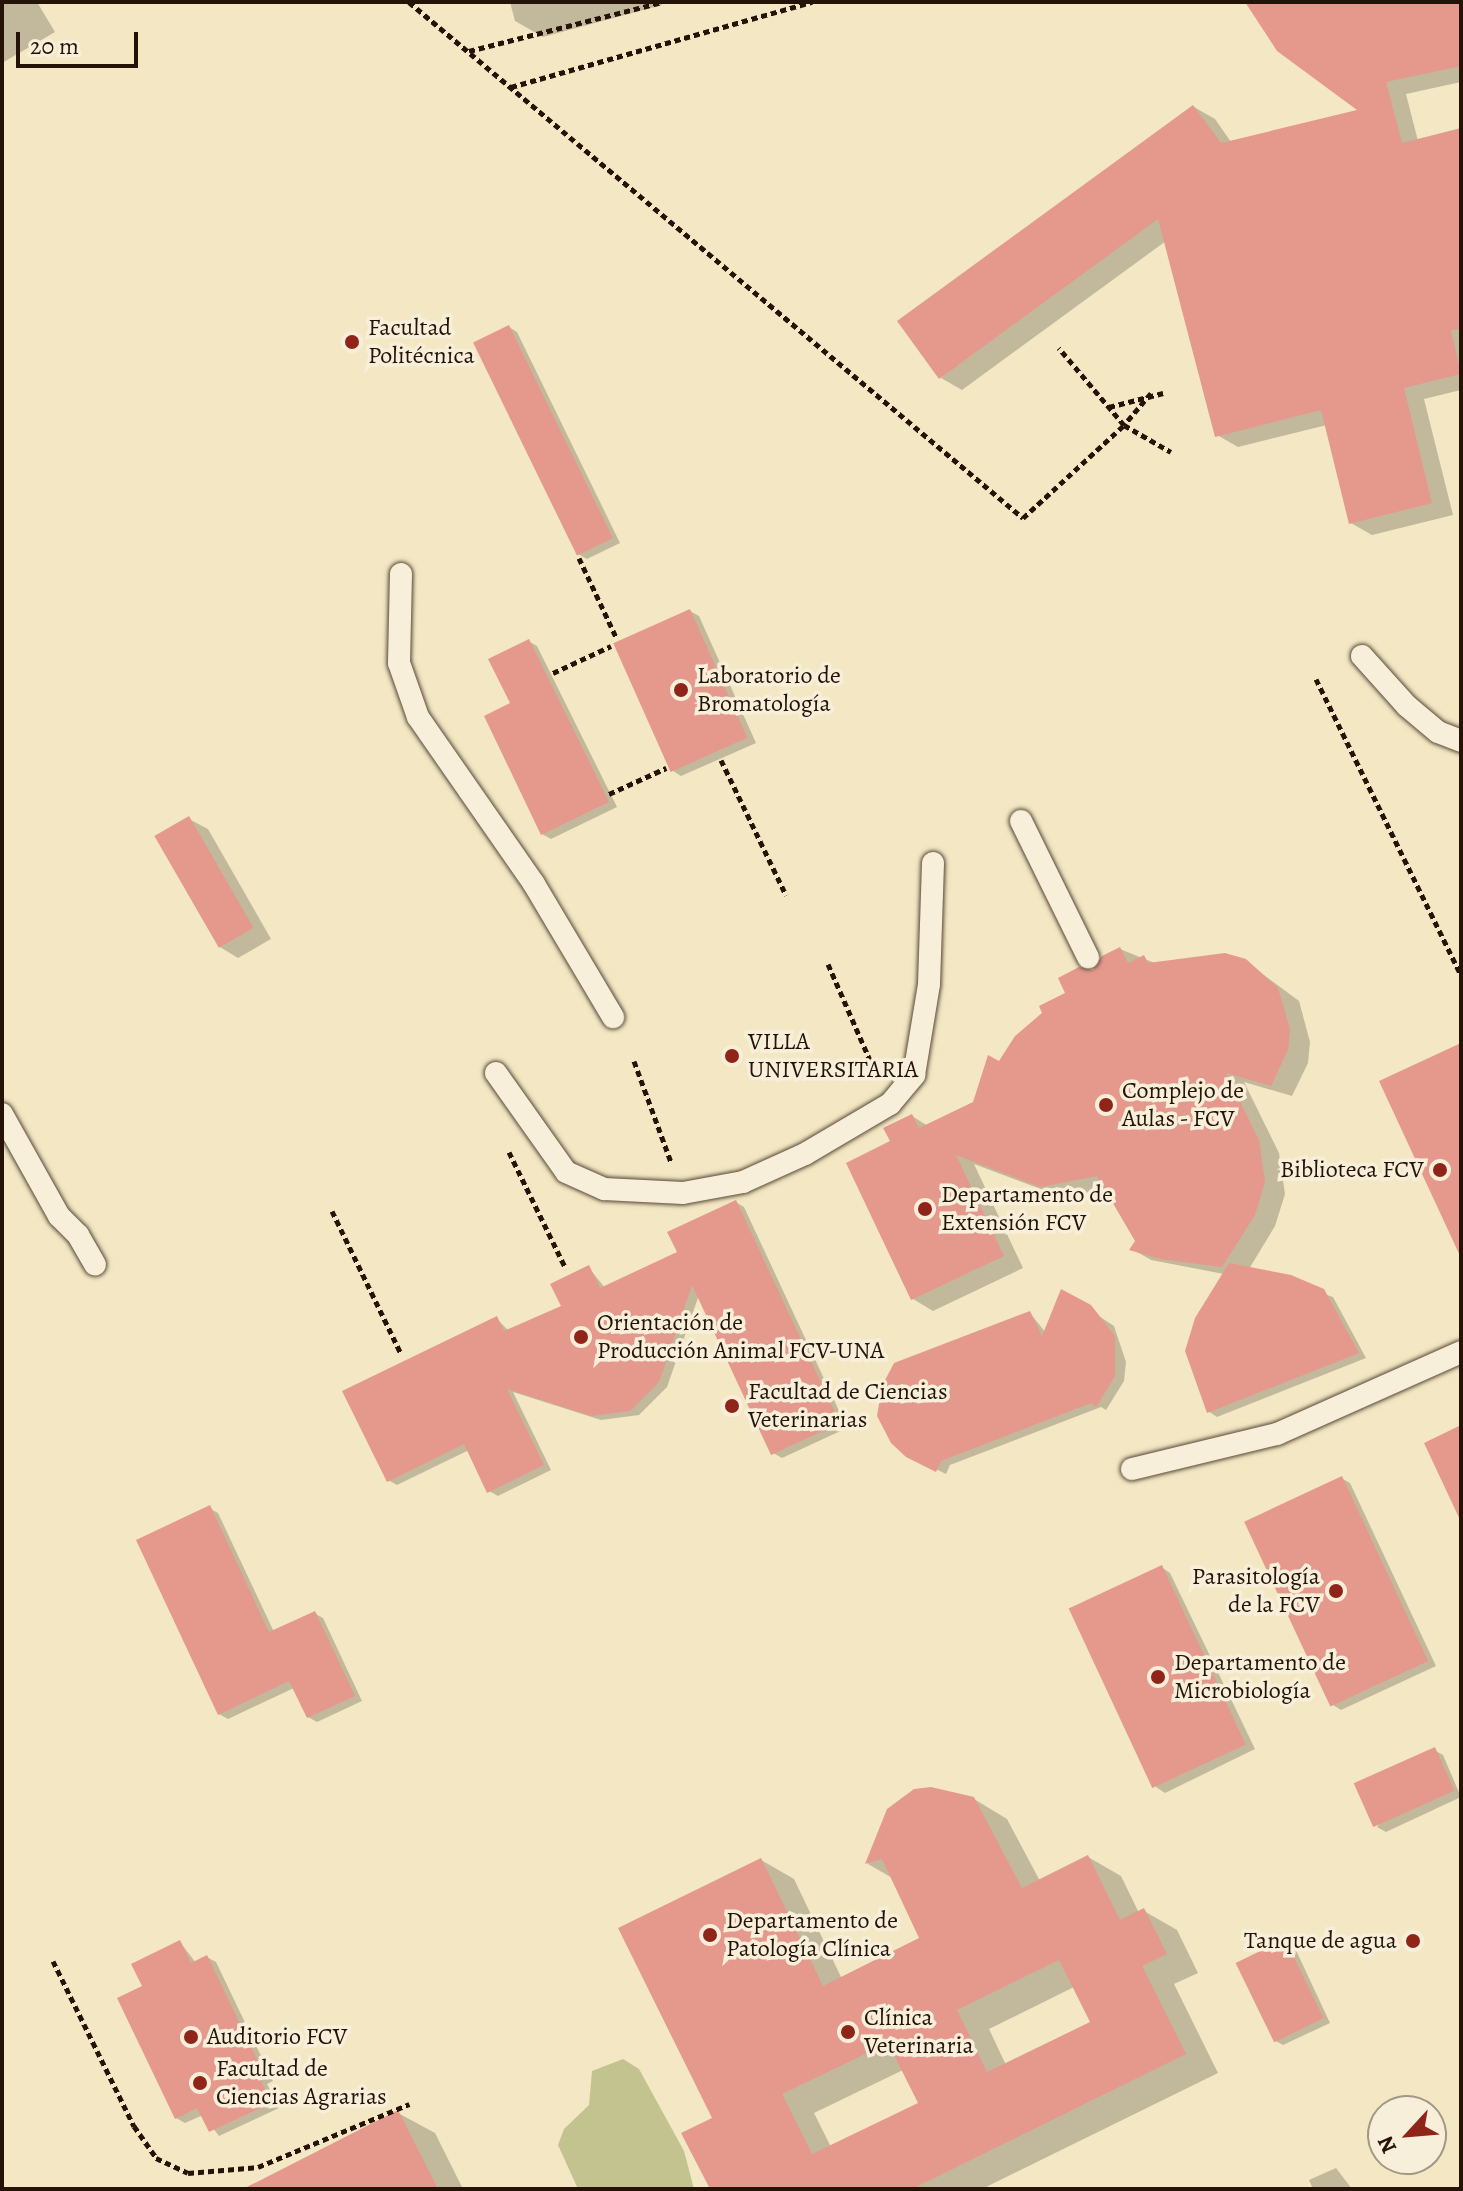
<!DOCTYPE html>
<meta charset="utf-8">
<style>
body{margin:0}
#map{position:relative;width:1463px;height:2191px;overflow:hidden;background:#f3e7c4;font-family:Alegreya,serif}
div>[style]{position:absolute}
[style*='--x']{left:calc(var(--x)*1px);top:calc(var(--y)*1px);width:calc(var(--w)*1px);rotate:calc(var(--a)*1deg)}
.green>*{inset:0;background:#c3c38f}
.shadow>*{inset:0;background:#0003}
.building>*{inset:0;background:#e5998d;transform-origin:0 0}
.path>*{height:5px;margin-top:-2.5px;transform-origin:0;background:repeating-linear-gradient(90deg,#261307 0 6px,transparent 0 10px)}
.roads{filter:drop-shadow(0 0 2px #594836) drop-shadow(0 0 2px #594836)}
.lane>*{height:22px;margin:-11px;padding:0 11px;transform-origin:11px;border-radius:11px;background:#f7efd9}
.dots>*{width:22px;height:22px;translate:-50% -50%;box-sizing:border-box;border:4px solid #f7efd9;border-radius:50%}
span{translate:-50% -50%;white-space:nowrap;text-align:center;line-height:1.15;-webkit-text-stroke:7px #f7efd9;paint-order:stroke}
.poi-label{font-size:24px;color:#261307}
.left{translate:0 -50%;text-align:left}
.right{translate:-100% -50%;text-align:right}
.frame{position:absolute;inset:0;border:4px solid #261307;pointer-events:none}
.north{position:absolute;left:1367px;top:2095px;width:80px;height:80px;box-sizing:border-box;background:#f7efd9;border:2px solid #a39785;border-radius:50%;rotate:244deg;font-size:22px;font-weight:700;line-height:32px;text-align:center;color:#261307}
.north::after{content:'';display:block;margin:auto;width:28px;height:36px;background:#8f2418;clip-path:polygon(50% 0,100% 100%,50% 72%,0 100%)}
.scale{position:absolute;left:16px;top:32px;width:122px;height:36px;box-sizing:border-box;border:4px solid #261307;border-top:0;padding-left:10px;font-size:24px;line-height:28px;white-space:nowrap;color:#261307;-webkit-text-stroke:6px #f7efd9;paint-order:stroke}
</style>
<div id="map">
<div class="green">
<div style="clip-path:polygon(623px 2059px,639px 2069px,684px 2151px,694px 2189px,578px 2189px,558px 2145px,564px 2129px,589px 2105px,592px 2071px)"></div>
</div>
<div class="shadow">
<div style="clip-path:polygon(2px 2px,37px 2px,55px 32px,2px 63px)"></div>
<div style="clip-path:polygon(510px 2px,661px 2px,662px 5px,543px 37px,515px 21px)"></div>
<div style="clip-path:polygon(1250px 2px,1461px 2px,1461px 82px,1406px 94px,1418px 141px,1461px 130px,1461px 390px,1424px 399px,1453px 515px,1372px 535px,1351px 523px,1327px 425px,1238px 447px,1217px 435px,1166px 241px,962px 390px,941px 378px,1194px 107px,1215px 119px,1231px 142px,1361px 111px)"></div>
<div style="clip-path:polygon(509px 327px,517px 332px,620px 543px,587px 559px,578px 554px)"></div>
<div style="clip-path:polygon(690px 611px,699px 616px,756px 743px,681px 776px,673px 771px)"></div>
<div style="clip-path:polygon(528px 641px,537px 646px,617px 807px,551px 839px,542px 834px,513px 704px)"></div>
<div style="clip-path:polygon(189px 819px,208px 829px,271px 939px,238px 958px,220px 947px)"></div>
<div style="clip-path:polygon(1120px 949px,1157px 964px,1245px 961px,1299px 1001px,1310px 1042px,1308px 1063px,1292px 1096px,1244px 1082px,1279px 1153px,1285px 1194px,1275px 1226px,1249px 1269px,1333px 1297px,1366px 1358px,1217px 1417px,1208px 1411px,1224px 1274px,1151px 1260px,1132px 1249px,1137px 1241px,1107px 1189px,1062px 1197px,974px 1164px,1023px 1268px,933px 1311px,913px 1299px,892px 1142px,912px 1116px,928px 1126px,974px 1103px,999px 1064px)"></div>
<div style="clip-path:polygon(736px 1202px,744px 1207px,847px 1428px,782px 1458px,773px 1453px,699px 1295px,667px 1387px,639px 1415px,601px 1420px,513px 1392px,551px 1470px,498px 1496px,489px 1491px,469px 1450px,397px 1485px,388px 1480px,497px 1319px,509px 1331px,563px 1307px,589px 1268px,605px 1288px,679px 1253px)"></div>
<div style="clip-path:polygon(1070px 1297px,1114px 1326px,1126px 1362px,1124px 1381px,1106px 1410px,1101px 1407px,950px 1465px,946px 1474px,913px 1458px,1030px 1313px,1046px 1333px)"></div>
<div style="clip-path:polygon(1341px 1478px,1350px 1483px,1436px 1666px,1341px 1710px,1333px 1705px)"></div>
<div style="clip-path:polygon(209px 1508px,218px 1513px,274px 1632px,314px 1613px,323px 1618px,362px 1701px,317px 1722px,308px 1717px,294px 1688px,228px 1719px,219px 1714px)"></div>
<div style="clip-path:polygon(1161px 1567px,1170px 1573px,1255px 1749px,1165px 1793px,1156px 1787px)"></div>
<div style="clip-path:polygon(1434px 1750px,1443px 1755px,1461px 1797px,1386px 1832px,1377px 1827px)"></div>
<div style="clip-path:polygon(evenodd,974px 1799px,1007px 1819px,1040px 1881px,1088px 1857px,1121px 1876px,1139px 1913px,1144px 1911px,1177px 1930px,1198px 1973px,1174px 1984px,1218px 2073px,982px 2189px,712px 2189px,715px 2119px,761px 1860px,794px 1879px,842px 1979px,922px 1939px,894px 1879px,868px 1864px,888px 1811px,974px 1799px,1074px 1987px,1092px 2023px,1006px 2065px,989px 2029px,1074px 1987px,974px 1799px,903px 2070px,920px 2104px,831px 2147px,814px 2113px,903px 2070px)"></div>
<div style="clip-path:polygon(1285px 1941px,1294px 1946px,1330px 2023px,1283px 2045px,1274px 2040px)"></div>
<div style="clip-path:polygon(180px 1942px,196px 1963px,207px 1957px,216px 1962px,273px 2081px,267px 2084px,279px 2108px,219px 2136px,203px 2115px,185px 2123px,176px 2118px,145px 1987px)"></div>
<div style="clip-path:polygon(398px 2113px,435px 2133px,463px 2189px,247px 2189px)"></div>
<div style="clip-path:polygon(1336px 2168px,1352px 2189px,1313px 2189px,1309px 2180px)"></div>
</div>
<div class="building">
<div style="clip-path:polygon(1245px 2px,1461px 2px,1461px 66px,1386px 82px,1402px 143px,1461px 128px,1461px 329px,1451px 330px,1461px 374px,1404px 388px,1432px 503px,1349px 524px,1321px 410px,1215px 437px,1158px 219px,939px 379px,897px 321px,1193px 105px,1221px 143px,1357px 110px,1277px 51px)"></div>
<div style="left:509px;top:325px;width:237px;height:40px;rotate:64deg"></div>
<div style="left:690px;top:609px;width:141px;height:84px;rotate:66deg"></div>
<div style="clip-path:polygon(529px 639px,609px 802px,541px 835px,484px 716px,510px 703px,488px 659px)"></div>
<div style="left:189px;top:816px;width:129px;height:40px;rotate:60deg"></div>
<div style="clip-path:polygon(1120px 947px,1128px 963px,1144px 955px,1148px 963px,1225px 953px,1246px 959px,1278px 988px,1290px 1029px,1288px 1050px,1271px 1086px,1226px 1073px,1259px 1140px,1265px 1182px,1255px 1215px,1222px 1267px,1160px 1259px,1129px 1250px,1135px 1241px,1097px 1176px,1040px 1187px,956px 1155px,1004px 1256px,911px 1300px,846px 1163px,890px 1141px,883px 1128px,912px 1114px,919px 1128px,973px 1102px,988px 1055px,999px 1061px,1015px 1036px,1042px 1013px,1039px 1006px,1065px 993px,1058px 978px,1079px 967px,1093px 970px,1102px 956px)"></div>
<div style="clip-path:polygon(1461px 1043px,1461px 1258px,1379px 1081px)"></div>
<div style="clip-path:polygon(736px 1200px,840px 1423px,771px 1455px,692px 1285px,659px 1382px,630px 1411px,591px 1416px,507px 1389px,544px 1465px,487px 1493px,464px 1444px,387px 1482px,342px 1391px,497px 1316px,504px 1331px,561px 1306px,550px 1284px,589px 1265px,600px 1288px,677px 1252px,667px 1232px)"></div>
<div style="clip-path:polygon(1229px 1263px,1291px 1275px,1324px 1289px,1359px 1353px,1207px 1413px,1185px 1351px,1195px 1318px)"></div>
<div style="clip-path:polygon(1061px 1289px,1091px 1305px,1115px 1336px,1115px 1376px,1096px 1407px,1091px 1403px,941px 1461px,936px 1472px,906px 1457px,891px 1443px,877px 1416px,882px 1386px,894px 1363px,1030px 1311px,1042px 1336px)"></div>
<div style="clip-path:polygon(1461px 1425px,1461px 1522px,1424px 1443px)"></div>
<div style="left:1342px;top:1476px;width:204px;height:108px;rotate:65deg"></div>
<div style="clip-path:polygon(210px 1505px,269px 1632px,315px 1611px,355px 1696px,307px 1718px,289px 1681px,218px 1715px,136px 1540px)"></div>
<div style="left:1162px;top:1565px;width:198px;height:103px;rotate:65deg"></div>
<div style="left:1435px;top:1747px;width:48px;height:89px;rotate:66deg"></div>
<div style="clip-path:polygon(evenodd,931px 1787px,974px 1797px,1022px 1888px,1088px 1855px,1120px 1920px,1144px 1908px,1167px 1954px,1142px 1966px,1186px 2054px,912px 2189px,710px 2189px,681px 2133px,712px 2118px,618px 1928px,761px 1858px,823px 1986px,919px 1938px,882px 1859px,865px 1864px,887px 1809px,914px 1789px,931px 1787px,1059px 1960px,1090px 2022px,987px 2072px,957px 2010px,1059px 1960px,931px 1787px,888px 2043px,918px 2103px,812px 2154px,782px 2094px,888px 2043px)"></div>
<div style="left:1285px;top:1939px;width:88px;height:55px;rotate:64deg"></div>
<div style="clip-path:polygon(180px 1940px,191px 1963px,207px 1955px,265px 2076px,260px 2079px,271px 2103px,209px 2132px,197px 2108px,175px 2119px,117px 1998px,142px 1986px,131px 1964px)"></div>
<div style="clip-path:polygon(398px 2110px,438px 2189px,243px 2189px)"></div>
</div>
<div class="path">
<div style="--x:409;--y:2;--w:802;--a:40.04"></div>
<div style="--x:1023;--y:518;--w:137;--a:-42.6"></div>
<div style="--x:1124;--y:425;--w:101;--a:-130.2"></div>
<div style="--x:469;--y:51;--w:199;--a:-14.2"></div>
<div style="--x:511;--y:87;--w:313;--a:-15.8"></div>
<div style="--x:1151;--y:393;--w:42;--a:130.2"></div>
<div style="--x:1124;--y:425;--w:54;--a:29.9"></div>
<div style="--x:1109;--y:407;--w:56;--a:-14.5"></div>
<div style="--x:579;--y:558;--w:87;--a:64.9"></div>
<div style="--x:553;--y:673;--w:64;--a:-25"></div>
<div style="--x:1316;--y:679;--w:330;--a:63.9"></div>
<div style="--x:721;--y:760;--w:150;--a:64.3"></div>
<div style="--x:609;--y:794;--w:63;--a:-24.5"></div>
<div style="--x:828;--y:964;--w:120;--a:66.4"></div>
<div style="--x:634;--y:1061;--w:108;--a:69.9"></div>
<div style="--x:509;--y:1152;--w:130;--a:64"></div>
<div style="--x:332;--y:1211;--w:159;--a:64.2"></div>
<div style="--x:53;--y:1961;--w:184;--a:63.9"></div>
<div style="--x:134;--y:2126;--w:39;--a:55"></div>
<div style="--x:156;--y:2158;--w:35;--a:25"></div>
<div style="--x:188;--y:2173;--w:70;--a:-4.9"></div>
<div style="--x:258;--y:2167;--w:164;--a:-22.6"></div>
</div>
<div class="roads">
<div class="lane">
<div style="--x:401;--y:574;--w:89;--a:91.3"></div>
<div style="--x:399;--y:663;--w:57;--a:70.6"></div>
<div style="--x:418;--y:717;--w:203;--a:55.2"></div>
<div style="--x:534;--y:884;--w:155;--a:59.3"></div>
<div style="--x:1362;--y:656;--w:67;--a:48"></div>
<div style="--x:1407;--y:706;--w:40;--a:40"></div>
<div style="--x:1438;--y:732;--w:25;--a:21"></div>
<div style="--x:1021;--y:821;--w:152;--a:63.8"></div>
<div style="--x:496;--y:1073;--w:121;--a:54.7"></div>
<div style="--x:566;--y:1172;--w:42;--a:24.1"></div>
<div style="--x:604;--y:1189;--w:79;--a:2.9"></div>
<div style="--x:683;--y:1193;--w:61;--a:-10.4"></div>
<div style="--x:743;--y:1182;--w:68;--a:-24.3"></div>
<div style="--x:805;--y:1154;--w:99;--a:-30.5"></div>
<div style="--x:890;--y:1104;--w:38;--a:-50"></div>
<div style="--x:914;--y:1075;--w:92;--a:-80.6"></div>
<div style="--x:929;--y:984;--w:121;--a:-88.1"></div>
<div style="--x:2;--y:1114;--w:117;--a:60.8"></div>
<div style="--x:59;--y:1216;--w:27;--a:45"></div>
<div style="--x:78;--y:1235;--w:34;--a:60"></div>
<div style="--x:1132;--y:1469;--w:149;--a:-13.6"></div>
<div style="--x:1277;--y:1434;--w:201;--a:-24"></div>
</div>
</div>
<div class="dots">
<div style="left:352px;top:342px;background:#8f2418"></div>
<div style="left:681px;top:690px;background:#8f2418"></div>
<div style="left:732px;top:1056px;background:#8f2418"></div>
<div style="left:1106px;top:1105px;background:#8f2418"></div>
<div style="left:1440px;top:1170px;background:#8f2418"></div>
<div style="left:925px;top:1209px;background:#8f2418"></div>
<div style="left:581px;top:1337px;background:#8f2418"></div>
<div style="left:732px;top:1406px;background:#8f2418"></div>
<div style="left:1336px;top:1591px;background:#8f2418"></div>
<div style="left:1158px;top:1677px;background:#8f2418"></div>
<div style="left:710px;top:1935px;background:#8f2418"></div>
<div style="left:1413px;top:1941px;background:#8f2418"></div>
<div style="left:848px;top:2032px;background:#8f2418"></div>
<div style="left:191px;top:2037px;background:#8f2418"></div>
<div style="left:200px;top:2083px;background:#8f2418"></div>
</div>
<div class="poi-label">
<span class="left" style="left:368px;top:342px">Facultad<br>Politécnica</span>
<span class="left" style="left:697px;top:690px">Laboratorio de<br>Bromatología</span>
<span class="left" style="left:748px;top:1056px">VILLA<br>UNIVERSITARIA</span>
<span class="left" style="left:1122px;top:1105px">Complejo de<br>Aulas - FCV</span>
<span class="right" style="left:1424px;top:1170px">Biblioteca FCV</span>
<span class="left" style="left:941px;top:1209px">Departamento de<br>Extensión FCV</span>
<span class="left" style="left:597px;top:1337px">Orientación de<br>Producción Animal FCV-UNA</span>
<span class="left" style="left:748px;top:1406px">Facultad de Ciencias<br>Veterinarias</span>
<span class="right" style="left:1320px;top:1591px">Parasitología<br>de la FCV</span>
<span class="left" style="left:1174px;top:1677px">Departamento de<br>Microbiología</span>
<span class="left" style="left:726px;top:1935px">Departamento de<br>Patología Clínica</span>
<span class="right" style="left:1397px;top:1941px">Tanque de agua</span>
<span class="left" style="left:864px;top:2032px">Clínica<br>Veterinaria</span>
<span class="left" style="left:207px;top:2037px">Auditorio FCV</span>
<span class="left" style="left:216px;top:2083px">Facultad de<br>Ciencias Agrarias</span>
</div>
<div class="frame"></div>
<div class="north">N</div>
<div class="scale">20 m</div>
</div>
